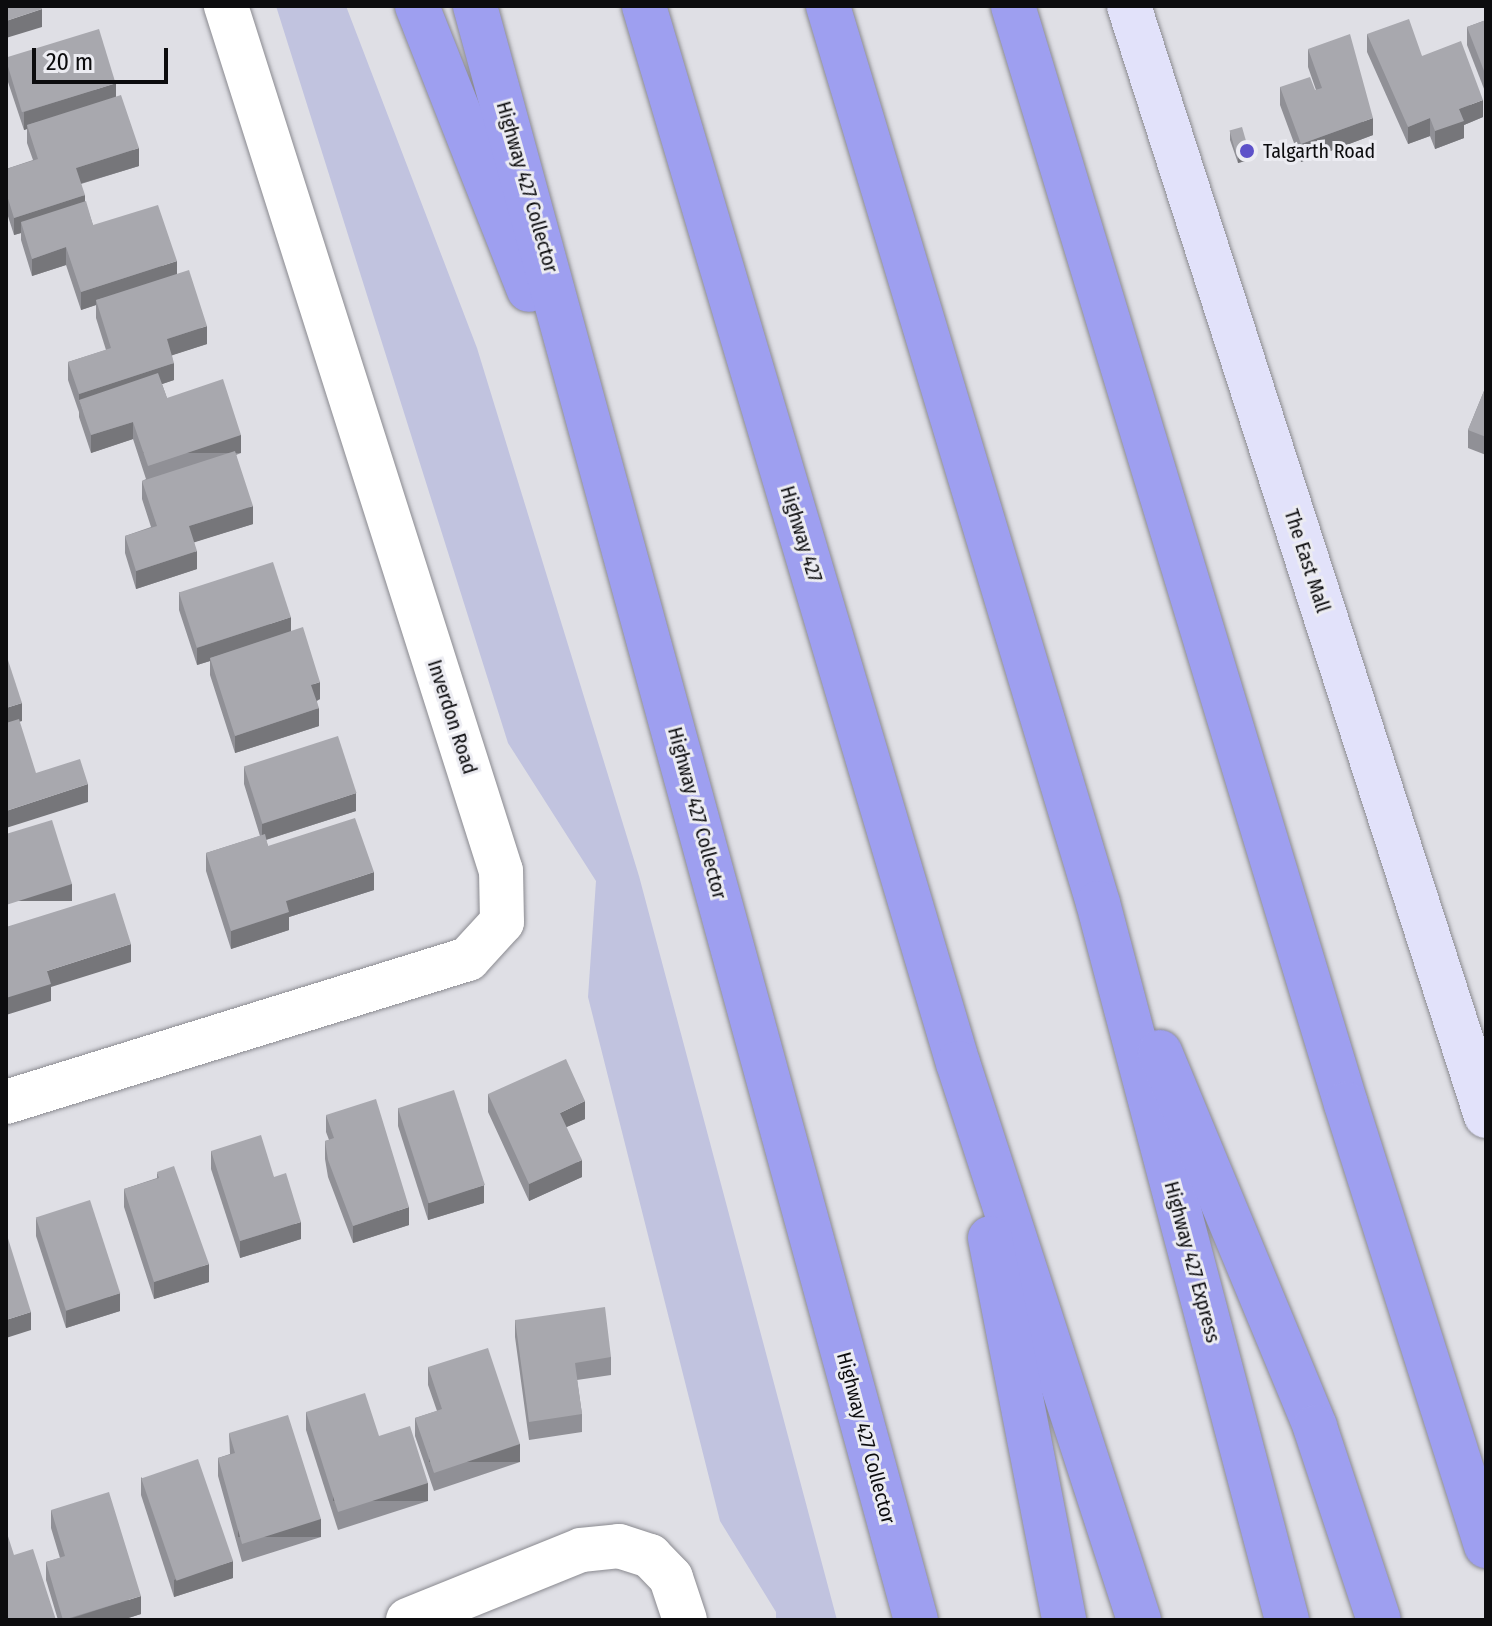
<!DOCTYPE html>
<style>
body{margin:0}
#map{position:relative;width:1492px;height:1626px;overflow:hidden;background:#dfdfe5;font-family:"Fira Sans Condensed",sans-serif}
div>[style]{position:absolute}
[style*='--x']{left:calc(var(--x)*1px);top:calc(var(--y)*1px);width:calc(var(--w)*1px);rotate:calc(var(--a)*1deg)}
.green>*{inset:0;background:#c1c3df}
.roads{filter:drop-shadow(0 0 2px #8a8a90) drop-shadow(0 0 2px #8a8a90)}
.minor>*{height:44px;margin:-22px;padding:0 22px;transform-origin:22px;border-radius:22px;background:#fff}
.secondary>*{height:44px;margin:-22px;padding:0 22px;transform-origin:22px;border-radius:22px;background:#e2e2fa}
.motorway>*{height:44px;margin:-22px;padding:0 22px;transform-origin:22px;border-radius:22px;background:#9e9ff0}
.wall>*{inset:0;background:#909096}
.shaded-wall>*{inset:0;background:#76767a;transform-origin:0 0}
.building>*{inset:0;background:#a8a8ae;transform-origin:0 0}
.dots>*{width:22px;height:22px;translate:-50% -50%;box-sizing:border-box;border:4px solid #ececf2;border-radius:50%}
span{translate:-50% -50%;white-space:nowrap;text-align:center;line-height:1.15;-webkit-text-stroke:6px #ececf2;paint-order:stroke}
.poi-label{font-size:20px;color:#0c0c0e}
.left{translate:0 -50%;text-align:left}
.street-label{font-size:20px;color:#0c0c0e}
.frame{position:absolute;inset:0;border:8px solid #0c0c0e;pointer-events:none}
.scale{position:absolute;left:32px;top:48px;width:136px;height:36px;box-sizing:border-box;border:4px solid #0c0c0e;border-top:0;padding-left:10px;font-size:24px;line-height:28px;white-space:nowrap;color:#0c0c0e;-webkit-text-stroke:6px #ececf2;paint-order:stroke}
</style>
<div id="map">
<div class="green">
<div style="clip-path:polygon(276px 6px,346px 6px,477px 348px,639px 876px,837px 1620px,776px 1620px,776px 1612px,720px 1521px,588px 997px,596px 881px,508px 743px)"></div>
</div>
<div class="roads">
<div class="minor">
<div style="--x:6;--y:1102;--w:484;--a:-17.2"></div>
<div style="--x:468;--y:959;--w:50;--a:-47.4"></div>
<div style="--x:502;--y:922;--w:51;--a:-91.1"></div>
<div style="--x:501;--y:871;--w:908;--a:-107.64"></div>
<div style="--x:408;--y:1620;--w:187;--a:-22"></div>
<div style="--x:581;--y:1550;--w:38;--a:-6"></div>
<div style="--x:619;--y:1546;--w:33;--a:18"></div>
<div style="--x:650;--y:1556;--w:30;--a:46"></div>
<div style="--x:671;--y:1578;--w:44;--a:71.6"></div>
</div>
<div class="secondary">
<div style="--x:1129;--y:6;--w:1166;--a:72.17"></div>
</div>
<div class="motorway">
<div style="--x:417;--y:6;--w:305;--a:68.5"></div>
<div style="--x:475;--y:6;--w:1673;--a:74.72"></div>
<div style="--x:644;--y:6;--w:1103;--a:73.46"></div>
<div style="--x:958;--y:1063;--w:586;--a:72"></div>
<div style="--x:828;--y:6;--w:937;--a:73.25"></div>
<div style="--x:1098;--y:903;--w:741;--a:75.23"></div>
<div style="--x:1013;--y:6;--w:1147;--a:73.13"></div>
<div style="--x:1346;--y:1104;--w:464;--a:72.4"></div>
<div style="--x:1160;--y:1052;--w:406;--a:67.5"></div>
<div style="--x:1315;--y:1427;--w:203;--a:71.7"></div>
<div style="--x:990;--y:1238;--w:389;--a:79"></div>
</div>
</div>
<div class="wall">
<div style="clip-path:polygon(1486px 20px,1486px 94px,1467px 45px,1467px 27px)"></div>
<div style="clip-path:polygon(1367px 34px,1422px 56px,1483px 117px,1464px 125px,1464px 138px,1435px 149px,1430px 136px,1408px 144px,1367px 52px)"></div>
<div style="clip-path:polygon(1308px 49px,1373px 135px,1301px 162px,1280px 105px,1280px 87px,1316px 90px,1308px 67px)"></div>
<div style="clip-path:polygon(6px 59px,116px 97px,139px 166px,81px 184px,85px 201px,93px 225px,177px 274px,207px 344px,172px 355px,174px 380px,162px 384px,167px 398px,241px 453px,236px 455px,253px 524px,194px 542px,197px 569px,136px 589px,125px 553px,125px 536px,151px 527px,142px 499px,142px 481px,146px 479px,133px 439px,91px 453px,79px 417px,79px 412px,68px 380px,68px 362px,106px 350px,96px 318px,96px 305px,81px 310px,66px 265px,32px 276px,21px 240px,21px 233px,14px 235px,6px 210px,6px 169px,33px 160px,27px 143px,27px 129px,24px 130px,6px 76px)"></div>
<div style="clip-path:polygon(1230px 131px,1249px 160px,1238px 163px,1230px 140px)"></div>
<div style="clip-path:polygon(1486px 386px,1486px 455px,1468px 448px,1468px 430px)"></div>
<div style="clip-path:polygon(179px 592px,291px 631px,320px 699px,317px 701px,319px 726px,235px 753px,210px 675px,210px 661px,197px 665px,179px 610px)"></div>
<div style="clip-path:polygon(244px 767px,356px 811px,266px 840px,268px 846px,374px 890px,289px 917px,289px 930px,231px 949px,206px 871px,206px 853px,260px 836px,244px 784px)"></div>
<div style="clip-path:polygon(488px 1094px,585px 1119px,566px 1127px,582px 1177px,529px 1201px,488px 1112px)"></div>
<div style="clip-path:polygon(398px 1108px,484px 1203px,428px 1220px,398px 1126px)"></div>
<div style="clip-path:polygon(326px 1115px,409px 1225px,353px 1243px,328px 1177px,325px 1159px,325px 1141px,329px 1140px,326px 1132px)"></div>
<div style="clip-path:polygon(211px 1151px,274px 1177px,301px 1239px,240px 1258px,211px 1169px)"></div>
<div style="clip-path:polygon(157px 1172px,209px 1282px,154px 1299px,124px 1207px,124px 1189px,157px 1178px)"></div>
<div style="clip-path:polygon(36px 1218px,120px 1311px,66px 1328px,36px 1236px)"></div>
<div style="clip-path:polygon(515px 1320px,611px 1357px,611px 1375px,577px 1380px,582px 1414px,582px 1432px,529px 1440px,515px 1337px)"></div>
<div style="clip-path:polygon(428px 1367px,520px 1462px,434px 1491px,415px 1436px,415px 1418px,437px 1411px,428px 1385px)"></div>
<div style="clip-path:polygon(306px 1412px,379px 1436px,428px 1501px,338px 1530px,306px 1430px)"></div>
<div style="clip-path:polygon(229px 1433px,321px 1537px,242px 1562px,218px 1476px,218px 1458px,230px 1454px)"></div>
<div style="clip-path:polygon(141px 1477px,233px 1578px,174px 1597px,141px 1495px)"></div>
<div style="clip-path:polygon(51px 1510px,141px 1614px,122px 1620px,58px 1620px,46px 1580px,46px 1562px,60px 1558px,51px 1528px)"></div>
</div>
<div class="shaded-wall">
<div style="clip-path:polygon(42px 9px,42px 27px,6px 38px,6px 21px)"></div>
<div style="clip-path:polygon(116px 83px,116px 100px,27px 125px,27px 129px,24px 130px,24px 112px)"></div>
<div style="clip-path:polygon(1483px 100px,1483px 117px,1464px 125px,1464px 138px,1435px 149px,1435px 131px,1459px 109px)"></div>
<div style="clip-path:polygon(1373px 118px,1373px 135px,1301px 162px,1301px 144px)"></div>
<div style="clip-path:polygon(1430px 118px,1430px 136px,1408px 144px,1408px 127px)"></div>
<div style="clip-path:polygon(139px 148px,139px 166px,76px 185px,76px 168px)"></div>
<div style="clip-path:polygon(1249px 151px,1249px 160px,1238px 163px,1238px 154px)"></div>
<div style="clip-path:polygon(85px 195px,85px 213px,21px 222px,21px 233px,14px 235px,14px 218px)"></div>
<div style="clip-path:polygon(66px 247px,66px 265px,32px 276px,32px 259px)"></div>
<div style="clip-path:polygon(177px 261px,177px 279px,96px 300px,96px 305px,81px 310px,81px 292px)"></div>
<div style="clip-path:polygon(207px 326px,207px 344px,167px 357px,167px 339px)"></div>
<div style="clip-path:polygon(174px 363px,174px 380px,83px 411px,79px 400px,79px 412px,79px 394px)"></div>
<div style="clip-path:polygon(133px 422px,133px 439px,91px 453px,91px 435px)"></div>
<div style="left:241px;top:435px;width:18px;height:98px;rotate:90deg"></div>
<div style="clip-path:polygon(253px 506px,253px 524px,189px 544px,189px 526px)"></div>
<div style="clip-path:polygon(197px 551px,197px 569px,136px 589px,136px 571px)"></div>
<div style="clip-path:polygon(291px 617px,291px 635px,210px 658px,210px 661px,197px 665px,197px 648px)"></div>
<div style="clip-path:polygon(320px 682px,320px 699px,311px 703px,311px 685px)"></div>
<div style="clip-path:polygon(22px 703px,22px 721px,6px 726px,6px 708px)"></div>
<div style="clip-path:polygon(319px 708px,319px 726px,235px 753px,235px 736px)"></div>
<div style="clip-path:polygon(88px 784px,88px 802px,6px 828px,6px 811px)"></div>
<div style="clip-path:polygon(356px 793px,356px 811px,262px 841px,262px 824px)"></div>
<div style="clip-path:polygon(374px 872px,374px 890px,289px 917px,289px 930px,231px 949px,231px 931px,286px 901px)"></div>
<div style="left:72px;top:884px;width:17px;height:69px;rotate:90deg"></div>
<div style="clip-path:polygon(131px 944px,131px 962px,51px 987px,51px 1001px,6px 1015px,6px 998px,47px 971px)"></div>
<div style="clip-path:polygon(585px 1101px,585px 1119px,560px 1130px,560px 1113px)"></div>
<div style="clip-path:polygon(582px 1160px,582px 1177px,529px 1201px,529px 1184px)"></div>
<div style="clip-path:polygon(484px 1185px,484px 1203px,428px 1220px,428px 1203px)"></div>
<div style="clip-path:polygon(409px 1207px,409px 1225px,353px 1243px,353px 1226px)"></div>
<div style="clip-path:polygon(301px 1222px,301px 1239px,240px 1258px,240px 1241px)"></div>
<div style="clip-path:polygon(209px 1264px,209px 1282px,154px 1299px,154px 1282px)"></div>
<div style="clip-path:polygon(120px 1293px,120px 1311px,66px 1328px,66px 1310px)"></div>
<div style="clip-path:polygon(31px 1312px,31px 1330px,6px 1338px,6px 1320px)"></div>
<div style="left:520px;top:1444px;width:18px;height:91px;rotate:90deg"></div>
<div style="left:428px;top:1483px;width:18px;height:95px;rotate:90deg"></div>
<div style="left:321px;top:1519px;width:18px;height:83px;rotate:90deg"></div>
<div style="clip-path:polygon(233px 1561px,233px 1578px,174px 1597px,174px 1580px)"></div>
<div style="clip-path:polygon(141px 1596px,141px 1614px,122px 1620px,66px 1620px)"></div>
</div>
<div class="building">
<div style="clip-path:polygon(6px 6px,41px 6px,42px 9px,6px 21px)"></div>
<div style="clip-path:polygon(1409px 19px,1422px 56px,1461px 41px,1483px 100px,1459px 109px,1464px 121px,1435px 131px,1430px 118px,1408px 127px,1367px 34px)"></div>
<div style="clip-path:polygon(1486px 20px,1486px 76px,1467px 27px)"></div>
<div style="left:99px;top:29px;width:57px;height:98px;rotate:73deg"></div>
<div style="clip-path:polygon(1350px 34px,1373px 118px,1301px 144px,1280px 87px,1310px 77px,1315px 90px,1322px 88px,1308px 49px)"></div>
<div style="clip-path:polygon(121px 95px,139px 148px,76px 168px,85px 195px,14px 218px,6px 192px,6px 169px,38px 159px,27px 125px)"></div>
<div style="left:1242px;top:127px;width:25px;height:13px;rotate:74deg"></div>
<div style="clip-path:polygon(86px 201px,93px 225px,158px 205px,177px 261px,81px 292px,66px 247px,32px 259px,21px 222px)"></div>
<div style="clip-path:polygon(189px 270px,207px 326px,167px 339px,174px 363px,79px 394px,68px 362px,111px 348px,96px 300px)"></div>
<div style="clip-path:polygon(158px 373px,167px 398px,223px 379px,241px 435px,148px 466px,133px 422px,91px 435px,79px 400px)"></div>
<div style="clip-path:polygon(1486px 386px,1486px 437px,1468px 430px)"></div>
<div style="clip-path:polygon(235px 451px,253px 506px,189px 526px,197px 551px,136px 571px,125px 536px,157px 526px,142px 481px)"></div>
<div style="left:273px;top:562px;width:58px;height:99px;rotate:72deg"></div>
<div style="clip-path:polygon(303px 627px,320px 682px,311px 685px,319px 708px,235px 736px,210px 658px)"></div>
<div style="clip-path:polygon(6px 654px,22px 703px,6px 708px)"></div>
<div style="clip-path:polygon(19px 719px,36px 773px,80px 759px,88px 784px,6px 811px,6px 723px)"></div>
<div style="left:338px;top:736px;width:60px;height:99px;rotate:72deg"></div>
<div style="clip-path:polygon(355px 818px,374px 872px,286px 901px,289px 912px,231px 931px,206px 853px,265px 834px,268px 846px)"></div>
<div style="clip-path:polygon(52px 820px,72px 884px,6px 905px,6px 834px)"></div>
<div style="clip-path:polygon(115px 893px,131px 944px,47px 971px,51px 984px,6px 998px,6px 927px)"></div>
<div style="clip-path:polygon(566px 1059px,585px 1101px,560px 1113px,582px 1160px,529px 1184px,488px 1094px)"></div>
<div style="left:454px;top:1090px;width:100px;height:59px;rotate:72deg"></div>
<div style="clip-path:polygon(376px 1099px,409px 1207px,353px 1226px,328px 1160px,325px 1141px,334px 1138px,326px 1115px)"></div>
<div style="clip-path:polygon(261px 1135px,274px 1177px,286px 1173px,301px 1222px,240px 1241px,211px 1151px)"></div>
<div style="clip-path:polygon(174px 1166px,209px 1264px,154px 1282px,124px 1189px,159px 1178px,157px 1172px)"></div>
<div style="left:90px;top:1200px;width:98px;height:57px;rotate:72deg"></div>
<div style="clip-path:polygon(6px 1232px,31px 1312px,6px 1320px)"></div>
<div style="clip-path:polygon(605px 1307px,611px 1357px,575px 1363px,582px 1414px,529px 1422px,515px 1320px)"></div>
<div style="clip-path:polygon(488px 1348px,520px 1444px,434px 1473px,415px 1418px,442px 1409px,428px 1367px)"></div>
<div style="clip-path:polygon(365px 1393px,379px 1436px,410px 1426px,428px 1483px,338px 1512px,306px 1412px)"></div>
<div style="clip-path:polygon(288px 1415px,321px 1519px,242px 1544px,218px 1458px,235px 1453px,229px 1433px)"></div>
<div style="left:198px;top:1459px;width:108px;height:60px;rotate:71deg"></div>
<div style="clip-path:polygon(109px 1492px,141px 1596px,63px 1620px,46px 1562px,65px 1556px,51px 1510px)"></div>
<div style="clip-path:polygon(6px 1530px,14px 1555px,33px 1549px,56px 1620px,6px 1620px)"></div>
</div>
<div class="dots">
<div style="left:1247px;top:151px;background:#5d51c9"></div>
</div>
<div class="poi-label">
<span class="left" style="left:1263px;top:151px">Talgarth Road</span>
</div>
<div class="street-label">
<span style="left:527px;top:187px;rotate:74deg">Highway 427 Collector</span>
<span style="left:801px;top:534px;rotate:73deg">Highway 427</span>
<span style="left:1307px;top:561px;rotate:72deg">The East Mall</span>
<span style="left:452px;top:717px;rotate:72deg">Inverdon Road</span>
<span style="left:697px;top:813px;rotate:75deg">Highway 427 Collector</span>
<span style="left:1192px;top:1262px;rotate:75deg">Highway 427 Express</span>
<span style="left:866px;top:1438px;rotate:75deg">Highway 427 Collector</span>
</div>
<div class="frame"></div>
<div class="scale">20 m</div>
</div>
